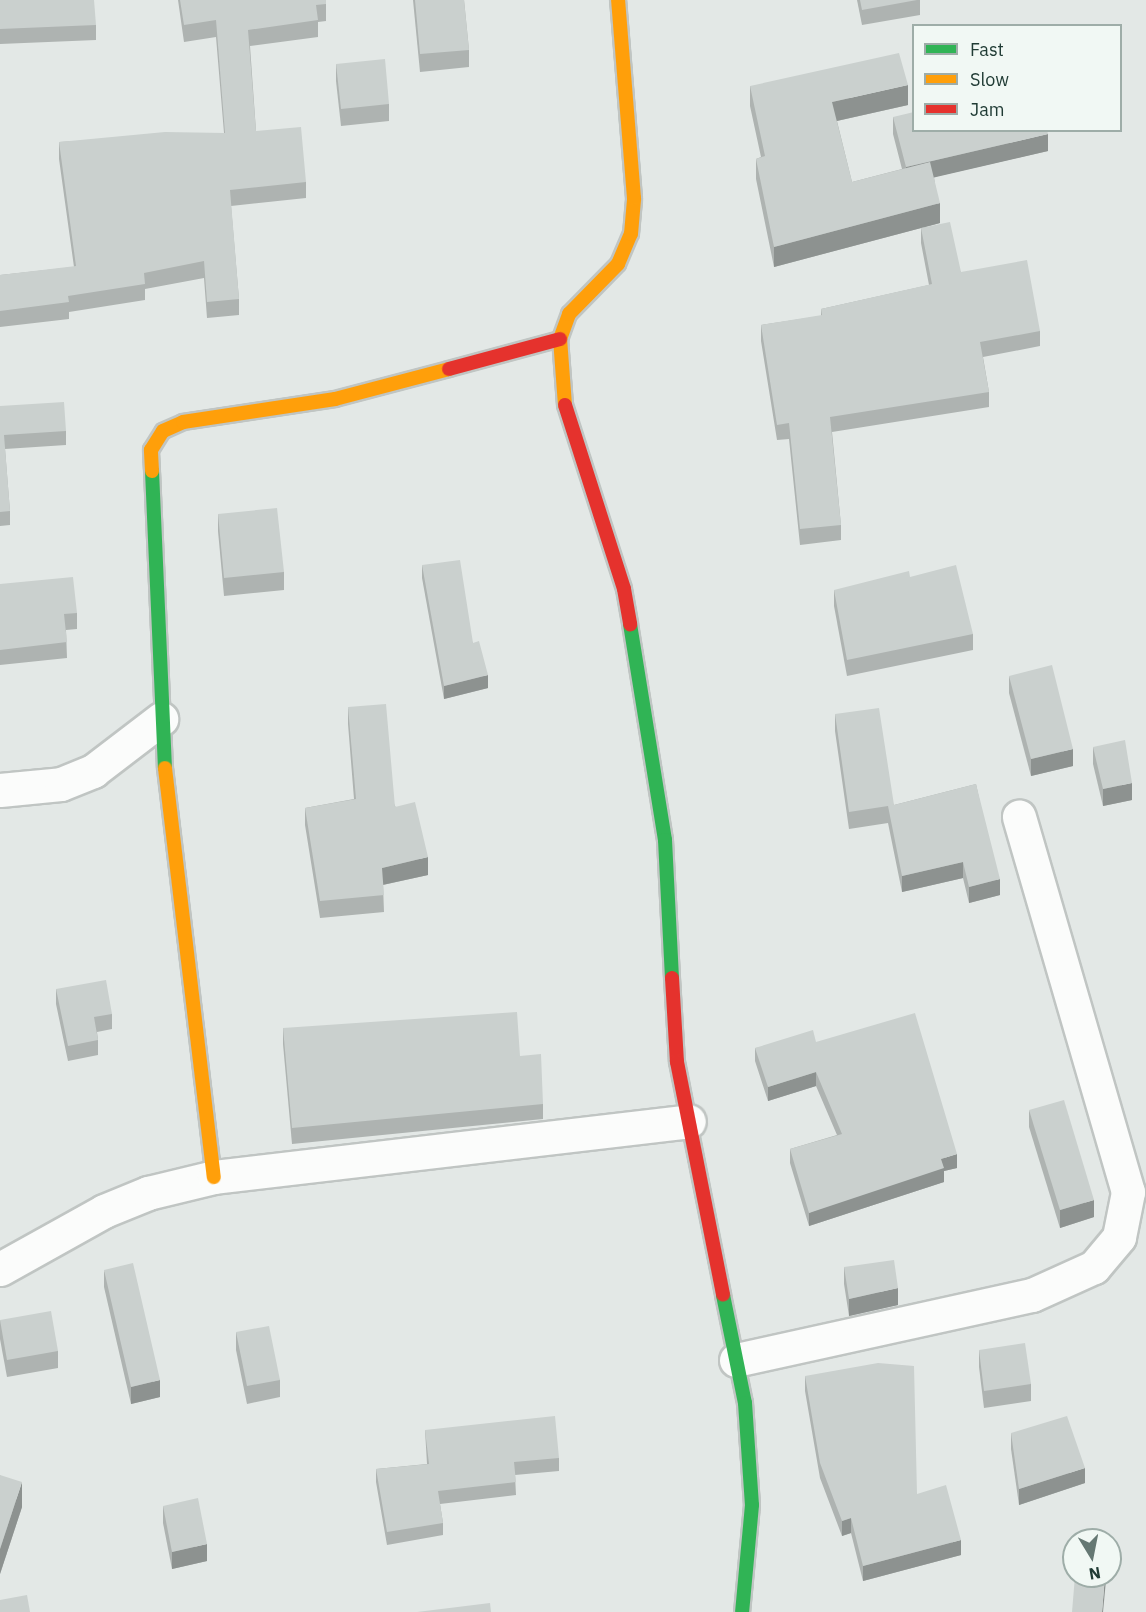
<!DOCTYPE html>
<style>
body{margin:0}
#map{position:relative;width:1146px;height:1612px;overflow:hidden;background:#e3e8e6;font-family:"IBM Plex Sans",sans-serif}
div>[style]{position:absolute}
.roads{filter:drop-shadow(2px 0 #c0c5c3) drop-shadow(-2px 0 #c0c5c3) drop-shadow(0 2px #c0c5c3) drop-shadow(0 -2px #c0c5c3)}
.street>*{height:33px;margin:-16.5px;padding:0 16.5px;transform-origin:16.5px;border-radius:16.5px;background:#fbfcfb}
.fast>*{height:14px;margin:-7px;padding:0 7px;transform-origin:7px;border-radius:7px;background:#30b455}
.slow>*{height:14px;margin:-7px;padding:0 7px;transform-origin:7px;border-radius:7px;background:#ff9f0a}
.jam>*{height:14px;margin:-7px;padding:0 7px;transform-origin:7px;border-radius:7px;background:#e5322d}
.wall>*{inset:0;background:#aeb3b1}
.shaded-wall>*{inset:0;background:#8d9290}
.building>*{inset:0;background:#cad0ce}
span{translate:-50% -50%;white-space:nowrap;text-align:center;line-height:1.15;-webkit-text-stroke:4.5px #f1f8f4;paint-order:stroke}
.legend{position:absolute;left:912px;top:24px;width:210px;height:108px;box-sizing:border-box;background:#f1f8f4;border:2px solid #9eada8;margin:0;padding:8px 10px;list-style:none;font-size:18px;color:#213c35}
.legend li{display:flex;align-items:center;gap:12px;height:30px}
.legend b{width:30px;border:2px solid #9eada8}
.north{position:absolute;left:1062px;top:1528px;width:60px;height:60px;box-sizing:border-box;background:#f1f8f4;border:2px solid #9eada8;border-radius:50%;rotate:170deg;font-size:16px;font-weight:700;line-height:24px;text-align:center;color:#213c35}
.north::after{content:'';display:block;margin:auto;width:21px;height:27px;background:#657873;clip-path:polygon(50% 0,100% 100%,50% 72%,0 100%)}
</style>
<div id="map">
<div class="roads">
<div class="street">
<i style="left:0;top:790px;width:61px;rotate:-5.6deg"></i>
<i style="left:61px;top:784px;width:35px;rotate:-22deg"></i>
<i style="left:93px;top:771px;width:86px;rotate:-37.4deg"></i>
<i style="left:0;top:1269px;width:119px;rotate:-29.1deg"></i>
<i style="left:104px;top:1211px;width:48px;rotate:-22.2deg"></i>
<i style="left:148px;top:1193px;width:68px;rotate:-13.6deg"></i>
<i style="left:214px;top:1177px;width:478px;rotate:-6.7deg"></i>
<i style="left:736px;top:1360px;width:303px;rotate:-12.4deg"></i>
<i style="left:1032px;top:1295px;width:68px;rotate:-24.3deg"></i>
<i style="left:1094px;top:1267px;width:39px;rotate:-50deg"></i>
<i style="left:1119px;top:1237px;width:46px;rotate:-78.7deg"></i>
<i style="left:1128px;top:1192px;width:391px;rotate:-106.2deg"></i>
</div>
<div class="fast">
<i style="left:152px;top:471px;width:297px;rotate:87.5deg"></i>
<i style="left:630px;top:624px;width:219px;rotate:80.8deg"></i>
<i style="left:665px;top:840px;width:138px;rotate:87.1deg"></i>
<i style="left:723px;top:1295px;width:110px;rotate:78.5deg"></i>
<i style="left:745px;top:1403px;width:102px;rotate:86.1deg"></i>
<i style="left:752px;top:1505px;width:107px;rotate:95.3deg"></i>
</div>
<div class="slow">
<i style="left:565px;top:405px;width:66px;rotate:-94.3deg"></i>
<i style="left:560px;top:339px;width:27px;rotate:-70deg"></i>
<i style="left:569px;top:314px;width:70px;rotate:-45.6deg"></i>
<i style="left:618px;top:264px;width:33px;rotate:-67deg"></i>
<i style="left:631px;top:234px;width:36px;rotate:-85deg"></i>
<i style="left:634px;top:198px;width:199px;rotate:-94.6deg"></i>
<i style="left:152px;top:471px;width:21px;rotate:-93deg"></i>
<i style="left:151px;top:450px;width:22px;rotate:-58deg"></i>
<i style="left:163px;top:431px;width:22px;rotate:-24deg"></i>
<i style="left:183px;top:422px;width:154px;rotate:-8.6deg"></i>
<i style="left:335px;top:399px;width:118px;rotate:-14.7deg"></i>
<i style="left:165px;top:768px;width:412px;rotate:83.2deg"></i>
</div>
<div class="jam">
<i style="left:449px;top:369px;width:115px;rotate:-15.1deg"></i>
<i style="left:565px;top:405px;width:193px;rotate:72.2deg"></i>
<i style="left:624px;top:589px;width:36px;rotate:80deg"></i>
<i style="left:672px;top:978px;width:84px;rotate:86.6deg"></i>
<i style="left:677px;top:1062px;width:237px;rotate:78.8deg"></i>
</div>
</div>
<div class="wall">
<i style="clip-path:polygon(0 0,96px 25px,96px 40px,0 44px)"></i>
<i style="clip-path:polygon(178px 0,326px 0,326px 21px,318px 22px,318px 37px,250px 46px,256px 131px,306px 182px,306px 198px,231px 206px,239px 299px,239px 315px,207px 318px,204px 278px,145px 289px,145px 300px,69px 312px,69px 319px,0 327px,0 275px,74px 267px,59px 159px,59px 142px,224px 133px,216px 37px,184px 42px)"></i>
<i style="clip-path:polygon(413px 0,464px 0,469px 50px,469px 67px,420px 72px)"></i>
<i style="clip-path:polygon(857px 0,920px 0,920px 15px,862px 25px)"></i>
<i style="clip-path:polygon(336px 64px,389px 104px,389px 121px,341px 126px,336px 81px)"></i>
<i style="clip-path:polygon(750px 86px,908px 105px,837px 121px,852px 182px,902px 169px,893px 134px,893px 117px,1048px 151px,934px 177px,940px 223px,926px 227px,961px 272px,1040px 331px,1040px 346px,983px 357px,989px 392px,989px 407px,832px 432px,841px 525px,841px 540px,800px 545px,789px 439px,777px 440px,761px 341px,761px 325px,821px 316px,821px 309px,929px 285px,921px 243px,921px 228px,774px 267px,756px 179px,756px 159px,761px 157px,750px 106px)"></i>
<i style="clip-path:polygon(0 406px,66px 431px,66px 445px,5px 449px,10px 511px,10px 525px,0 526px)"></i>
<i style="clip-path:polygon(218px 514px,284px 572px,284px 590px,224px 596px,218px 531px)"></i>
<i style="clip-path:polygon(422px 565px,473px 643px,488px 688px,444px 699px,422px 578px)"></i>
<i style="clip-path:polygon(0 584px,77px 613px,77px 629px,66px 630px,67px 658px,0 665px)"></i>
<i style="clip-path:polygon(834px 590px,973px 634px,973px 650px,847px 676px,834px 606px)"></i>
<i style="clip-path:polygon(1009px 676px,1073px 766px,1031px 776px,1009px 693px)"></i>
<i style="clip-path:polygon(348px 707px,428px 875px,383px 885px,384px 912px,320px 918px,305px 825px,305px 808px,354px 799px,348px 724px)"></i>
<i style="clip-path:polygon(835px 714px,894px 805px,976px 784px,1000px 895px,969px 903px,963px 878px,902px 892px,888px 823px,849px 829px,835px 731px)"></i>
<i style="clip-path:polygon(1093px 747px,1132px 800px,1103px 806px,1093px 764px)"></i>
<i style="clip-path:polygon(56px 989px,112px 1014px,112px 1029px,97px 1032px,98px 1040px,98px 1055px,68px 1061px,56px 1004px)"></i>
<i style="clip-path:polygon(283px 1028px,520px 1056px,543px 1104px,543px 1119px,292px 1144px,283px 1044px)"></i>
<i style="clip-path:polygon(816px 1042px,957px 1168px,944px 1171px,944px 1182px,809px 1226px,790px 1163px,790px 1149px,837px 1135px,816px 1086px,768px 1101px,755px 1061px,755px 1048px)"></i>
<i style="clip-path:polygon(1029px 1110px,1094px 1217px,1060px 1228px,1029px 1127px)"></i>
<i style="clip-path:polygon(844px 1267px,898px 1305px,849px 1316px,844px 1284px)"></i>
<i style="clip-path:polygon(104px 1270px,160px 1397px,131px 1404px,104px 1287px)"></i>
<i style="clip-path:polygon(0 1320px,58px 1351px,58px 1368px,7px 1377px,0 1339px)"></i>
<i style="clip-path:polygon(236px 1332px,280px 1380px,280px 1397px,247px 1404px,236px 1350px)"></i>
<i style="clip-path:polygon(979px 1350px,1031px 1384px,1031px 1401px,984px 1408px,979px 1367px)"></i>
<i style="clip-path:polygon(805px 1376px,917px 1494px,961px 1555px,863px 1581px,851px 1533px,842px 1536px,820px 1478px,805px 1391px)"></i>
<i style="clip-path:polygon(425px 1430px,559px 1458px,559px 1471px,515px 1475px,516px 1495px,440px 1504px,443px 1523px,443px 1535px,387px 1545px,376px 1482px,376px 1469px,427px 1464px)"></i>
<i style="clip-path:polygon(1011px 1433px,1085px 1483px,1019px 1505px,1011px 1449px)"></i>
<i style="clip-path:polygon(0 1475px,22px 1507px,0 1574px)"></i>
<i style="clip-path:polygon(163px 1506px,207px 1561px,172px 1569px,163px 1523px)"></i>
</div>
<div class="shaded-wall">
<i style="clip-path:polygon(908px 85px,908px 105px,832px 122px,832px 102px)"></i>
<i style="clip-path:polygon(1048px 134px,1048px 151px,906px 184px,906px 167px)"></i>
<i style="clip-path:polygon(940px 203px,940px 223px,774px 267px,774px 247px)"></i>
<i style="clip-path:polygon(488px 675px,488px 688px,444px 699px,444px 686px)"></i>
<i style="clip-path:polygon(1073px 749px,1073px 766px,1031px 776px,1031px 759px)"></i>
<i style="clip-path:polygon(1132px 783px,1132px 800px,1103px 806px,1103px 789px)"></i>
<i style="clip-path:polygon(428px 857px,428px 875px,382px 885px,382px 868px)"></i>
<i style="clip-path:polygon(963px 862px,963px 878px,902px 892px,902px 876px)"></i>
<i style="clip-path:polygon(1000px 879px,1000px 895px,969px 903px,969px 887px)"></i>
<i style="clip-path:polygon(816px 1072px,816px 1086px,768px 1101px,768px 1087px)"></i>
<i style="clip-path:polygon(957px 1154px,957px 1168px,944px 1171px,944px 1182px,809px 1226px,809px 1213px,941px 1159px)"></i>
<i style="clip-path:polygon(1094px 1200px,1094px 1217px,1060px 1228px,1060px 1210px)"></i>
<i style="clip-path:polygon(898px 1288px,898px 1305px,849px 1316px,849px 1299px)"></i>
<i style="clip-path:polygon(160px 1380px,160px 1397px,131px 1404px,131px 1387px)"></i>
<i style="clip-path:polygon(1085px 1468px,1085px 1483px,1019px 1505px,1019px 1489px)"></i>
<i style="clip-path:polygon(22px 1482px,22px 1507px,0 1574px,0 1549px)"></i>
<i style="clip-path:polygon(851px 1518px,851px 1533px,842px 1536px,842px 1521px)"></i>
<i style="clip-path:polygon(961px 1540px,961px 1555px,863px 1581px,863px 1566px)"></i>
<i style="clip-path:polygon(207px 1544px,207px 1561px,172px 1569px,172px 1552px)"></i>
<i style="clip-path:polygon(1105px 1576px,1106px 1576px,1106px 1580px,1103px 1612px,1102px 1612px)"></i>
</div>
<div class="building">
<i style="clip-path:polygon(0 0,94px 0,96px 25px,0 29px)"></i>
<i style="clip-path:polygon(180px 0,326px 0,326px 4px,316px 5px,318px 20px,248px 30px,256px 131px,301px 127px,306px 182px,230px 190px,239px 299px,207px 302px,204px 261px,144px 273px,145px 284px,68px 296px,69px 302px,0 311px,0 275px,76px 266px,59px 142px,165px 132px,225px 133px,216px 20px,184px 25px)"></i>
<i style="clip-path:polygon(415px 0,464px 0,469px 50px,420px 54px)"></i>
<i style="clip-path:polygon(860px 0,917px 0,862px 10px)"></i>
<i style="clip-path:polygon(899px 53px,908px 85px,832px 102px,852px 182px,930px 162px,940px 203px,774px 247px,756px 159px,765px 156px,750px 86px)"></i>
<i style="clip-path:polygon(385px 59px,389px 104px,341px 109px,336px 64px)"></i>
<i style="clip-path:polygon(914px 112px,914px 130px,1047px 130px,1048px 134px,906px 167px,893px 117px)"></i>
<i style="clip-path:polygon(950px 222px,961px 272px,1027px 260px,1040px 331px,980px 342px,989px 392px,830px 417px,841px 525px,800px 529px,789px 423px,777px 425px,761px 325px,822px 315px,821px 309px,932px 284px,921px 228px)"></i>
<i style="clip-path:polygon(64px 402px,66px 431px,4px 435px,10px 511px,0 512px,0 406px)"></i>
<i style="clip-path:polygon(277px 508px,284px 572px,224px 578px,218px 514px)"></i>
<i style="clip-path:polygon(460px 560px,473px 643px,479px 641px,488px 675px,444px 686px,422px 565px)"></i>
<i style="clip-path:polygon(956px 565px,973px 634px,847px 660px,834px 590px,909px 571px,910px 577px)"></i>
<i style="clip-path:polygon(73px 577px,77px 613px,64px 614px,67px 642px,0 650px,0 584px)"></i>
<i style="clip-path:polygon(1052px 665px,1073px 749px,1031px 759px,1009px 676px)"></i>
<i style="clip-path:polygon(386px 704px,395px 807px,415px 802px,428px 857px,382px 868px,384px 895px,320px 901px,305px 808px,356px 799px,348px 707px)"></i>
<i style="clip-path:polygon(879px 708px,894px 805px,976px 784px,1000px 879px,969px 887px,963px 862px,902px 876px,888px 806px,849px 812px,835px 714px)"></i>
<i style="clip-path:polygon(1125px 740px,1132px 783px,1103px 789px,1093px 747px)"></i>
<i style="clip-path:polygon(106px 980px,112px 1014px,94px 1017px,98px 1040px,68px 1046px,56px 989px)"></i>
<i style="clip-path:polygon(517px 1012px,520px 1056px,541px 1054px,543px 1104px,292px 1128px,283px 1028px)"></i>
<i style="clip-path:polygon(915px 1013px,957px 1154px,941px 1159px,944px 1168px,809px 1213px,790px 1149px,842px 1134px,816px 1072px,768px 1087px,755px 1048px,813px 1030px,816px 1042px)"></i>
<i style="clip-path:polygon(1064px 1100px,1094px 1200px,1060px 1210px,1029px 1110px)"></i>
<i style="clip-path:polygon(894px 1260px,898px 1288px,849px 1299px,844px 1267px)"></i>
<i style="clip-path:polygon(133px 1263px,160px 1380px,131px 1387px,104px 1270px)"></i>
<i style="clip-path:polygon(51px 1311px,58px 1351px,7px 1360px,0 1320px)"></i>
<i style="clip-path:polygon(269px 1326px,280px 1380px,247px 1386px,236px 1332px)"></i>
<i style="clip-path:polygon(1025px 1343px,1031px 1384px,984px 1391px,979px 1350px)"></i>
<i style="clip-path:polygon(878px 1363px,914px 1366px,917px 1494px,946px 1485px,961px 1540px,863px 1566px,851px 1518px,842px 1521px,820px 1463px,805px 1376px)"></i>
<i style="clip-path:polygon(555px 1416px,559px 1458px,514px 1462px,516px 1482px,438px 1491px,443px 1523px,387px 1532px,376px 1469px,429px 1464px,425px 1430px)"></i>
<i style="clip-path:polygon(1067px 1416px,1085px 1468px,1019px 1489px,1011px 1433px)"></i>
<i style="clip-path:polygon(0 1475px,22px 1482px,0 1549px)"></i>
<i style="clip-path:polygon(198px 1498px,207px 1544px,172px 1552px,163px 1506px)"></i>
<i style="clip-path:polygon(1075px 1576px,1105px 1576px,1102px 1612px,1072px 1612px)"></i>
<i style="clip-path:polygon(27px 1595px,30px 1612px,0 1612px,0 1600px)"></i>
<i style="clip-path:polygon(490px 1603px,491px 1612px,417px 1612px)"></i>
</div>
<ul class="legend">
<li><b style="height:8px;background:#30b455"></b>Fast</li>
<li><b style="height:8px;background:#ff9f0a"></b>Slow</li>
<li><b style="height:8px;background:#e5322d"></b>Jam</li>
</ul>
<div class="north">N</div>
</div>
